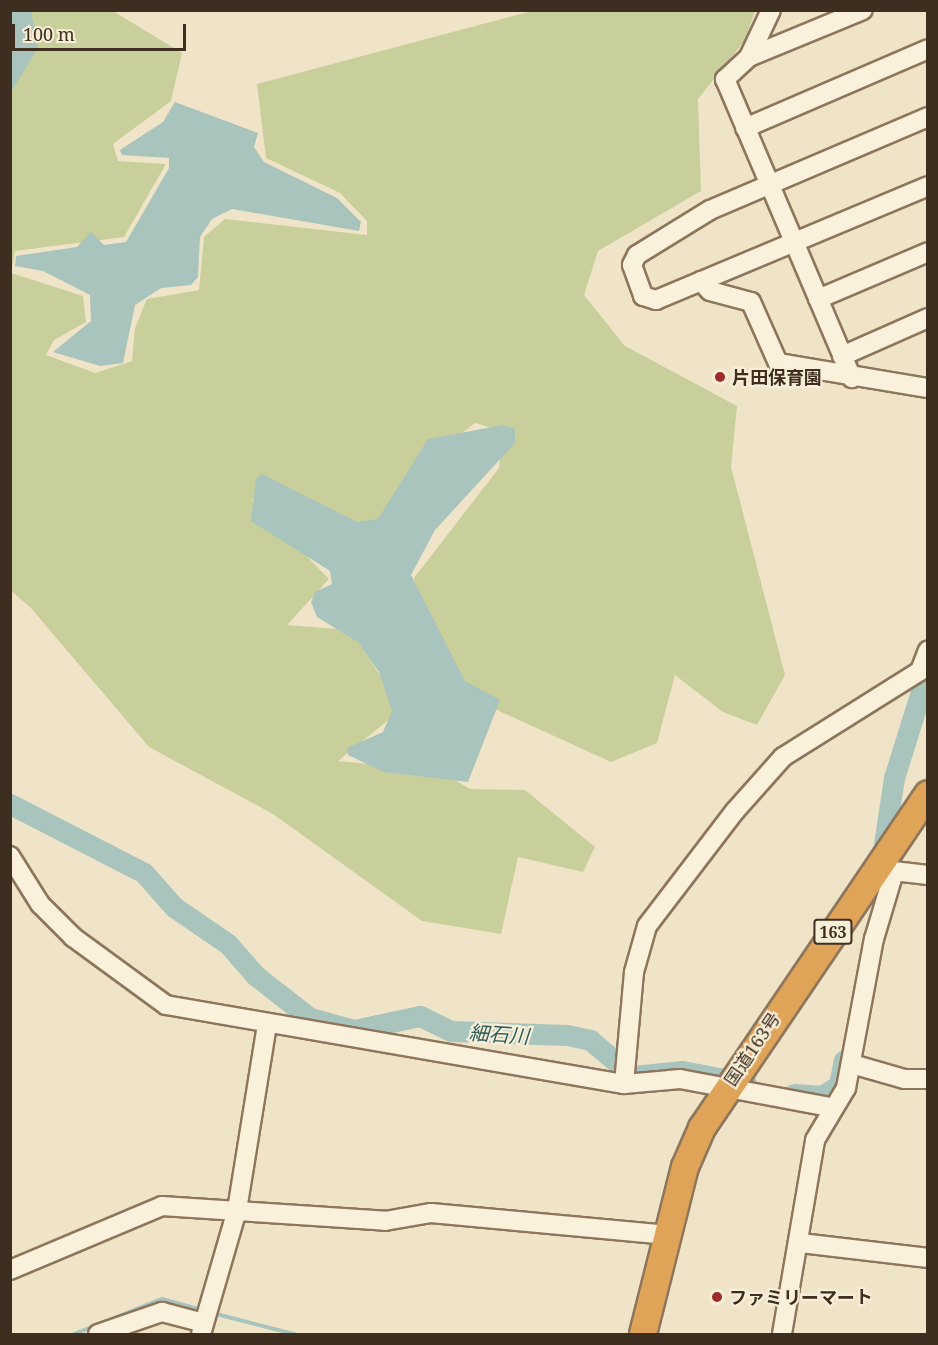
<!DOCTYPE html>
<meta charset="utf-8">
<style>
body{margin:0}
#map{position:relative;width:938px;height:1345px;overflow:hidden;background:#f0e4c8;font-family:"Noto Serif","Noto Sans JP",serif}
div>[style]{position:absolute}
.green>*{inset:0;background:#c9cf9b}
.water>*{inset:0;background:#a9c4bc}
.stream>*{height:4px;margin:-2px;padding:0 2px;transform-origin:2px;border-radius:2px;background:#a9c4bc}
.river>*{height:21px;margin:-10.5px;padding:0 10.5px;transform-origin:10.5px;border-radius:10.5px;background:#a9c4bc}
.roads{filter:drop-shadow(2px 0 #8d765c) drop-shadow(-2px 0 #8d765c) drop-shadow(0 2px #8d765c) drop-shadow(0 -2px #8d765c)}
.minor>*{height:18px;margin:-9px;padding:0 9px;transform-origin:9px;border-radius:9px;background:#faf1dc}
.highway>*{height:26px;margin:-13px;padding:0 13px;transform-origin:13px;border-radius:13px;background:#e0a458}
.dots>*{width:16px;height:16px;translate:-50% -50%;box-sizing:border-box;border:3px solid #f7eed8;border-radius:50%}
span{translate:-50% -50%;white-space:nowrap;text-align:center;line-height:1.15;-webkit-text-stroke:4.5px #f7eed8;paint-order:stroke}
.shield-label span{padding:2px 4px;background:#f7eed8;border:2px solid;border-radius:4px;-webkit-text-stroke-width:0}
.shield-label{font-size:16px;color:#3d2e20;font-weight:700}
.poi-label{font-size:18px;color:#3d2e20;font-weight:700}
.left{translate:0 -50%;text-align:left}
.street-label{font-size:18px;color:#3d2e20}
.water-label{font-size:20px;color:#2f5d5a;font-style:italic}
.frame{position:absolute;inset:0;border:12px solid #3d2e20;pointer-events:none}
.scale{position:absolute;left:12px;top:24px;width:174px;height:27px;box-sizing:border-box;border:3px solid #3d2e20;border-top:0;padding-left:8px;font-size:18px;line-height:21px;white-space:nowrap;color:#3d2e20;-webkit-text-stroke:4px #f7eed8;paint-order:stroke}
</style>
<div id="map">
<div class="green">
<i style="clip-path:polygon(10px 11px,113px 11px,182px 53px,171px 101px,113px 144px,118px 161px,166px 164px,124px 237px,15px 251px,11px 273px,83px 296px,86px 322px,54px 340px,46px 355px,95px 373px,132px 361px,135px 328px,147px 299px,199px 290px,204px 237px,225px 219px,367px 235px,367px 221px,340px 193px,266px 158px,257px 84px,532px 11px,755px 11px,745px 40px,698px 99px,701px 191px,598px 251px,584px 295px,625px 346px,737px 406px,731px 467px,785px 675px,757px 725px,723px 712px,675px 675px,657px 743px,611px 762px,464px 695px,425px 632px,414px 578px,499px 468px,501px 449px,495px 429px,475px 423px,428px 460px,377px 536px,251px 499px,329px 579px,287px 625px,351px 630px,383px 680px,396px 714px,338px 761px,440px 771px,470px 789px,525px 790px,595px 847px,583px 872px,518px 857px,501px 934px,422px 921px,273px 814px,149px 747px,30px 607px,11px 591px)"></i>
</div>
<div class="water">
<i style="clip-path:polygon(11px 10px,31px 11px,38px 48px,11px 92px)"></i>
<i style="clip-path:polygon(175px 102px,258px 133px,254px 147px,264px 162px,337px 198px,361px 222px,359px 231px,232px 209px,212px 219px,200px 237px,198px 277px,191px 285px,161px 288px,135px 305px,123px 363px,100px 366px,53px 352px,91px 321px,90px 295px,43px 271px,15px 266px,16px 256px,77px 247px,91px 232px,104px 245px,126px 242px,169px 168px,169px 158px,122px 155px,120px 150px,163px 122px)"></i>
<i style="clip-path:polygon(503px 425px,515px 429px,515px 443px,435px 530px,411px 575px,465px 681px,500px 700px,468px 782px,384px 772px,348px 755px,347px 748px,383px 732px,392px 711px,379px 672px,358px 642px,317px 617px,311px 602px,315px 592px,332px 584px,330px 571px,251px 521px,256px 479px,262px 474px,357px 522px,378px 519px,428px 439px)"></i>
</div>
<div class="stream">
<i style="left:212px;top:1313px;width:85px;rotate:14.4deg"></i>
<i style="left:74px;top:1334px;width:95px;rotate:-21.7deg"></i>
<i style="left:162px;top:1299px;width:41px;rotate:15.4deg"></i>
</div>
<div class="river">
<i style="left:10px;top:804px;width:151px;rotate:27.2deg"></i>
<i style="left:144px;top:873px;width:45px;rotate:48.6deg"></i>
<i style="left:174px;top:907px;width:65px;rotate:34.4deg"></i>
<i style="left:228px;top:944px;width:43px;rotate:48.8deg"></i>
<i style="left:256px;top:976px;width:68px;rotate:37.9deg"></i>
<i style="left:310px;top:1018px;width:46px;rotate:15.3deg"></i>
<i style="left:354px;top:1030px;width:67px;rotate:-12deg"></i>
<i style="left:420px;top:1016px;width:34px;rotate:26deg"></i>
<i style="left:451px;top:1031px;width:116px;rotate:2deg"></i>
<i style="left:567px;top:1035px;width:24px;rotate:12deg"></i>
<i style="left:590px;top:1040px;width:56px;rotate:39.9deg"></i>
<i style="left:633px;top:1076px;width:49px;rotate:-5.8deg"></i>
<i style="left:682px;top:1071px;width:65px;rotate:10.6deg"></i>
<i style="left:884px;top:844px;width:67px;rotate:-81.4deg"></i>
<i style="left:894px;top:778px;width:114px;rotate:-72.7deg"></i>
<i style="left:794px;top:1094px;width:28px;rotate:4deg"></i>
<i style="left:822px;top:1096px;width:20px;rotate:-33deg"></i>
<i style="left:839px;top:1085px;width:25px;rotate:-79deg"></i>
</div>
<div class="roads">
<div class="minor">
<i style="left:771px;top:10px;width:52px;rotate:115.1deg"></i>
<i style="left:749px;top:57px;width:33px;rotate:137deg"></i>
<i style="left:725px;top:79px;width:325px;rotate:67deg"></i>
<i style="left:749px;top:57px;width:123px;rotate:-22.4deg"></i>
<i style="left:928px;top:117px;width:237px;rotate:156.9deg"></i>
<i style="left:710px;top:210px;width:86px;rotate:148.3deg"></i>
<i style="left:637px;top:255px;width:11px;rotate:117deg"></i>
<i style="left:632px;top:265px;width:33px;rotate:70deg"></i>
<i style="left:643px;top:296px;width:14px;rotate:17deg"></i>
<i style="left:656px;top:300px;width:295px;rotate:-22.7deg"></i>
<i style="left:745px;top:128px;width:199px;rotate:-23.3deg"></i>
<i style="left:701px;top:281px;width:13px;rotate:48deg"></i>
<i style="left:710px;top:291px;width:42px;rotate:15deg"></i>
<i style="left:751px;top:302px;width:67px;rotate:66.1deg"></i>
<i style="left:778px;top:363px;width:152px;rotate:9.5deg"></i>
<i style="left:818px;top:299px;width:120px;rotate:-23.1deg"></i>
<i style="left:842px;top:356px;width:94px;rotate:-23.8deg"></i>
<i style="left:10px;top:856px;width:57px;rotate:58deg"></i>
<i style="left:40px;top:904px;width:47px;rotate:45deg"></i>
<i style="left:73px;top:937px;width:115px;rotate:36.2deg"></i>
<i style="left:166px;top:1005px;width:465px;rotate:9.8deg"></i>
<i style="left:624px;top:1084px;width:56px;rotate:-5.1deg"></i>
<i style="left:680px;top:1079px;width:153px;rotate:10.6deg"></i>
<i style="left:885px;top:870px;width:43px;rotate:6.6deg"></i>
<i style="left:852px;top:1064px;width:54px;rotate:16.1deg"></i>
<i style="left:904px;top:1079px;width:24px"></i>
<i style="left:624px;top:1084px;width:112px;rotate:-84.9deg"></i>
<i style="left:634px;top:972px;width:48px;rotate:-74.2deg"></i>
<i style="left:647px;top:926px;width:145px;rotate:-52.6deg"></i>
<i style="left:735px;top:811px;width:72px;rotate:-48.4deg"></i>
<i style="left:783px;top:757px;width:162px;rotate:-32.1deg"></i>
<i style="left:920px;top:671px;width:22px;rotate:-69deg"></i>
<i style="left:801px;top:1243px;width:128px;rotate:6.7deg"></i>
<i style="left:10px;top:1270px;width:165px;rotate:-22.8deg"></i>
<i style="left:162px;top:1206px;width:224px;rotate:3.8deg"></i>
<i style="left:385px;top:1221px;width:47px;rotate:-9.9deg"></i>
<i style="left:431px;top:1213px;width:237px;rotate:5.3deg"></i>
<i style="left:98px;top:1334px;width:68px;rotate:-19deg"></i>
<i style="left:162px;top:1312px;width:43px;rotate:14.7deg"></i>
<i style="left:201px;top:1334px;width:129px;rotate:-73.8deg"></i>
<i style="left:237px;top:1210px;width:188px;rotate:-80.8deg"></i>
<i style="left:782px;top:1334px;width:197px;rotate:-80.3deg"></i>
<i style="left:815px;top:1140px;width:61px;rotate:-59.2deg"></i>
<i style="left:846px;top:1088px;width:152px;rotate:-79.4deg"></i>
<i style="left:874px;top:939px;width:70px;rotate:-73.4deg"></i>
</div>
<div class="highway">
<i style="left:643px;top:1334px;width:172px;rotate:-75.9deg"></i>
<i style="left:685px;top:1167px;width:43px;rotate:-66.4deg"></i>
<i style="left:702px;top:1128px;width:403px;rotate:-55.9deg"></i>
</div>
</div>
<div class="dots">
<i style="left:720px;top:377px;background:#9e2a2b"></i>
<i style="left:717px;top:1297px;background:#9e2a2b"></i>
</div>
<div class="shield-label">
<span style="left:833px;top:932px">163</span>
</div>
<div class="poi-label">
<span class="left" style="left:732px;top:377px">片田保育園</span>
<span class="left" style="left:729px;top:1297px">ファミリーマート</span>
</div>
<div class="street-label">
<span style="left:752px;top:1049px;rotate:-56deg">国道163号</span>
</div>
<div class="water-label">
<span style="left:499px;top:1034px;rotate:4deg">細石川</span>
</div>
<div class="frame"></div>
<div class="scale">100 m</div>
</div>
